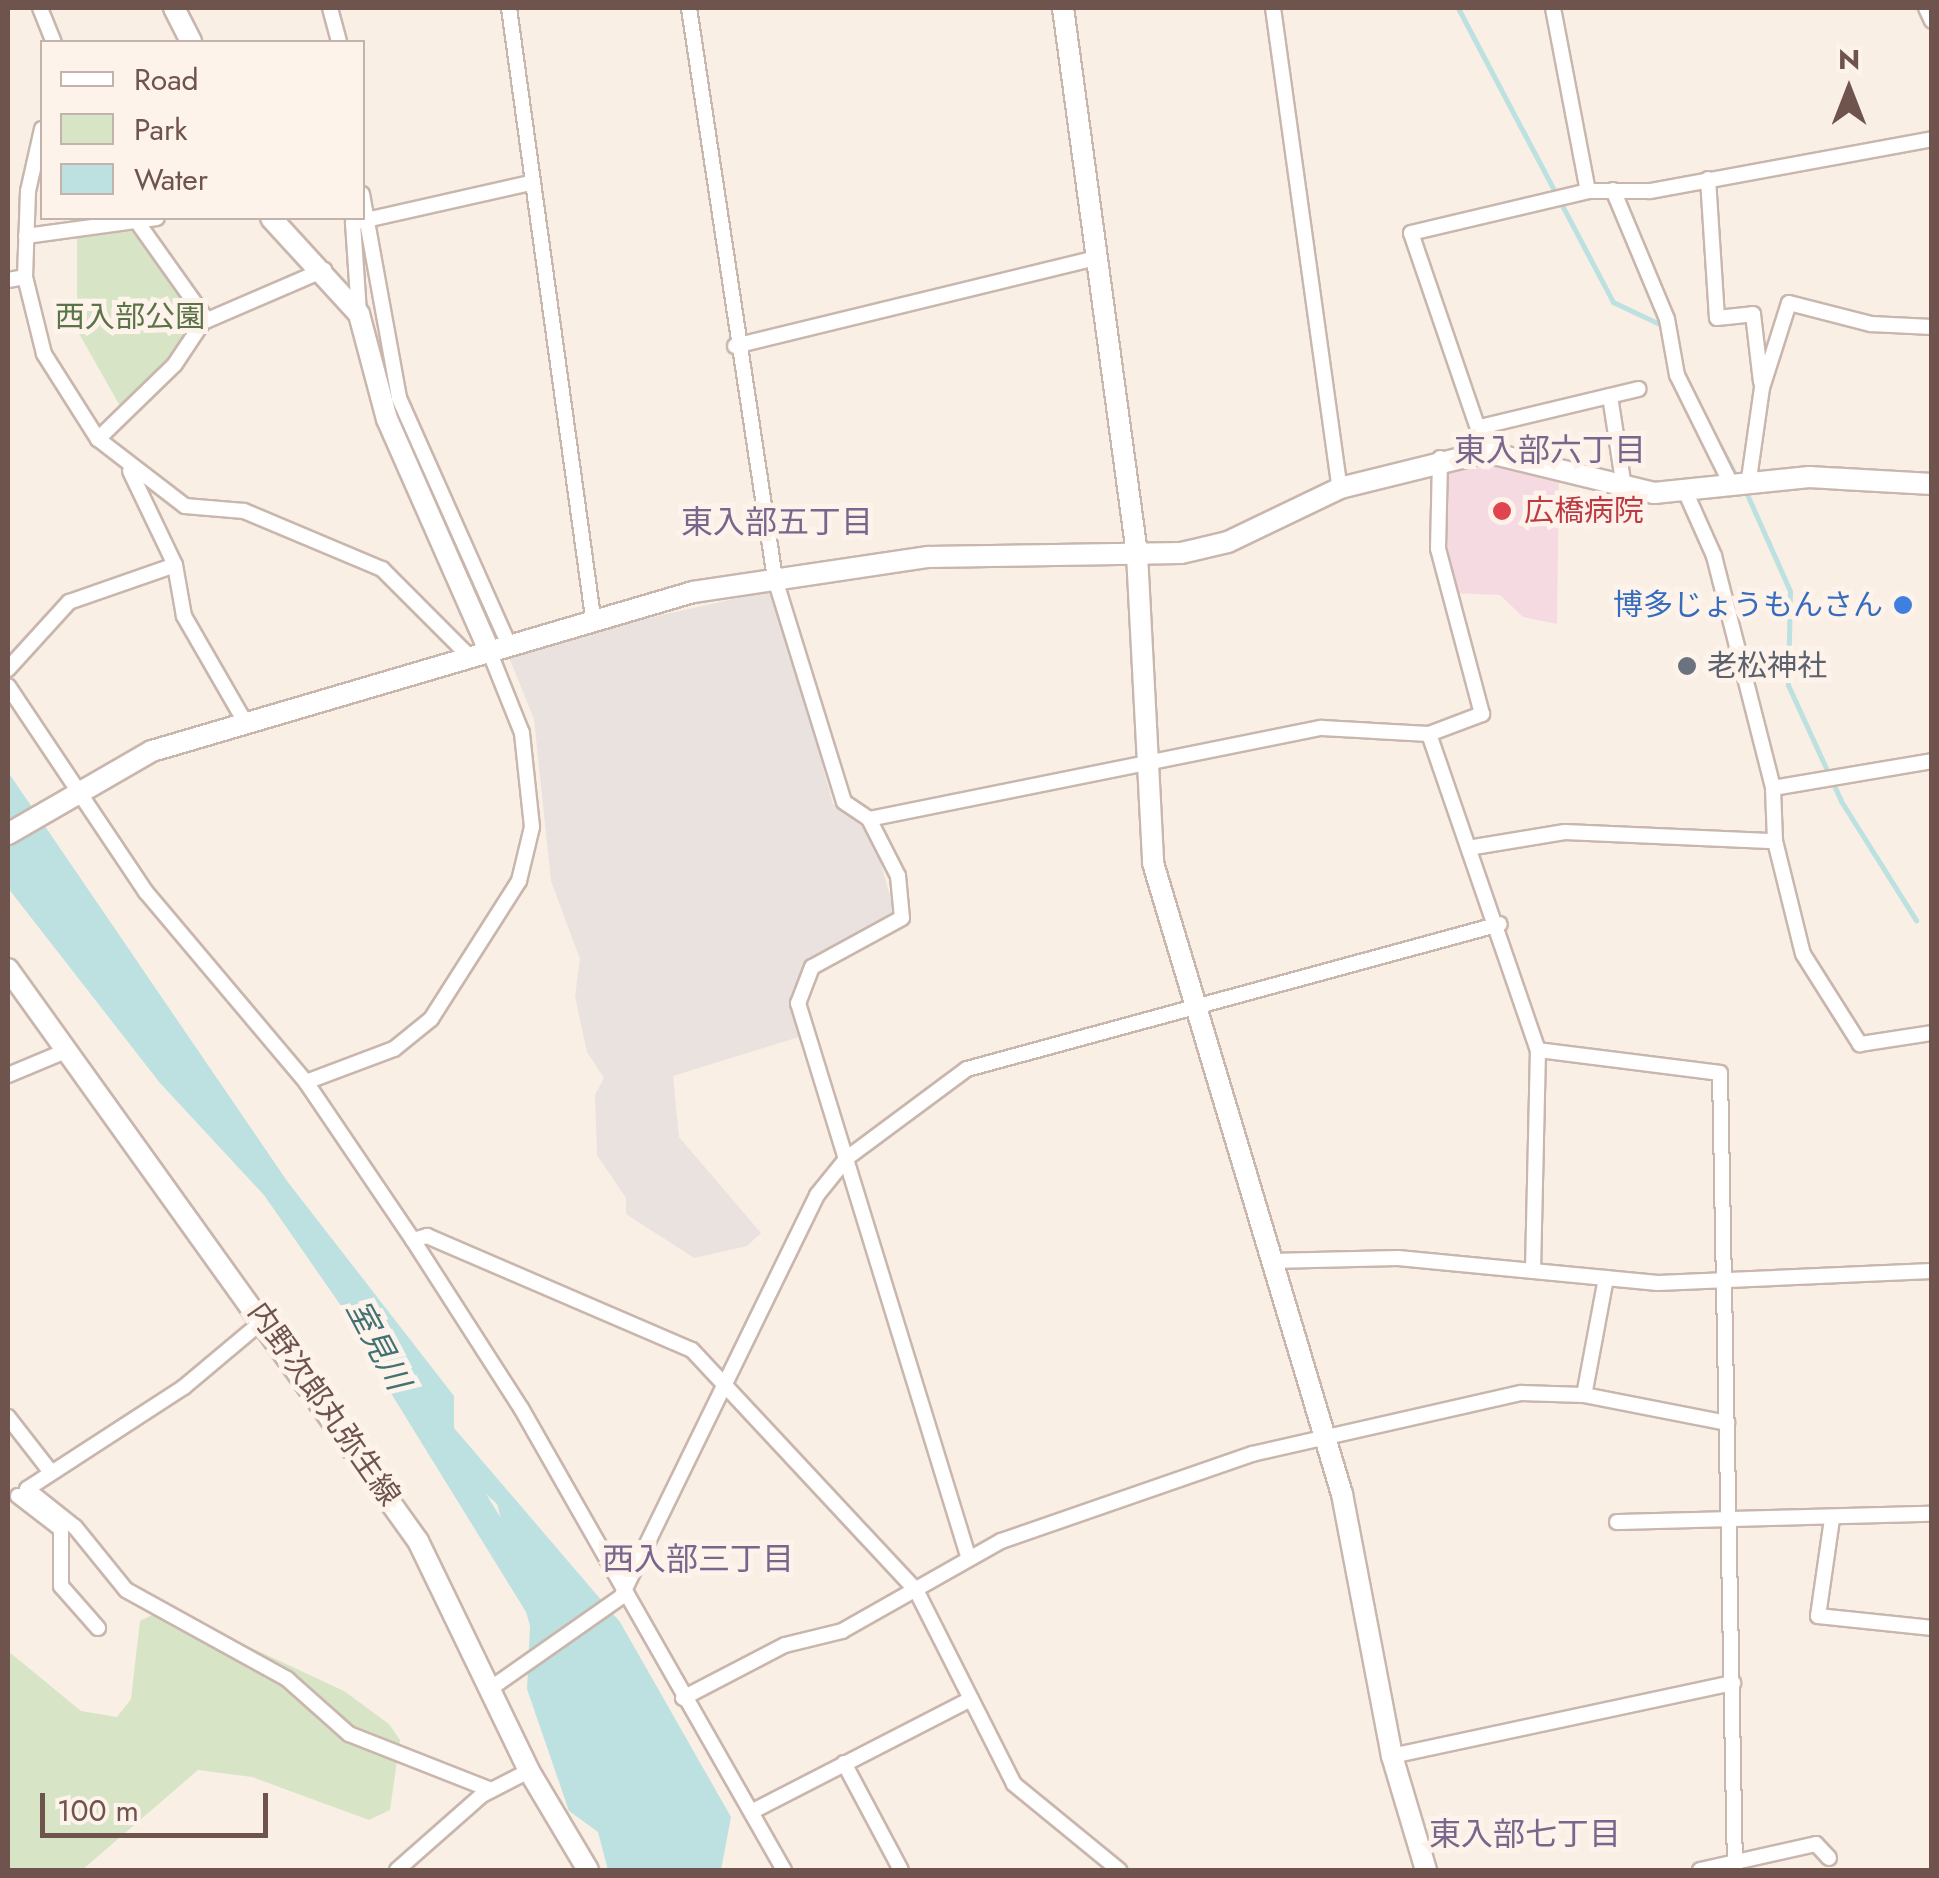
<!DOCTYPE html>
<meta charset="utf-8">
<style>
body{margin:0}
#map{position:relative;width:1939px;height:1878px;overflow:hidden;background:#f9efe5;font-family:Jost,"Noto Sans JP",sans-serif}
div>[style]{position:absolute}
.industrial>*{inset:0;background:#eae2df}
.medical>*{inset:0;background:#f6dae1}
.green>*{inset:0;background:#d7e5c6}
.water>*{inset:0;background:#bce1e0}
.stream>*{height:5px;margin:-2.5px;padding:0 2.5px;transform-origin:2.5px;border-radius:2.5px;background:#bce1e0}
.river>*{height:28px;margin:-14px;padding:0 14px;transform-origin:14px;border-radius:14px;background:#bce1e0}
.roads{filter:drop-shadow(2px 0 #c9b6ad) drop-shadow(-2px 0 #c9b6ad) drop-shadow(0 2px #c9b6ad) drop-shadow(0 -2px #c9b6ad)}
.street>*{height:14px;margin:-7px;padding:0 7px;transform-origin:7px;border-radius:7px;background:#fff}
.secondary>*{height:20px;margin:-10px;padding:0 10px;transform-origin:10px;border-radius:10px;background:#fff}
.dots>*{width:28px;height:28px;translate:-50% -50%;box-sizing:border-box;border:5px solid #fdf3eb;border-radius:50%}
span{translate:-50% -50%;white-space:nowrap;text-align:center;line-height:1.15;-webkit-text-stroke:10px #fdf3eb;paint-order:stroke}
.park-label{font-size:30px;color:#5b7447}
.health-label{font-size:30px;color:#be3a42}
.left{translate:0 -50%;text-align:left}
.shop-label{font-size:30px;color:#366cbe}
.right{translate:-100% -50%;text-align:right}
.worship-label{font-size:30px;color:#5b616d}
.street-label{font-size:30px;color:#6f544d}
.neighbourhood-label{font-size:32px;color:#79668c}
.water-label{font-size:32px;color:#437273;font-style:italic}
.frame{position:absolute;inset:0;border:10px solid #6f544d;pointer-events:none}
.legend{position:absolute;left:40px;top:40px;width:325px;height:180px;box-sizing:border-box;background:#fdf3eb;border:2px solid #c4b3ac;margin:0;padding:12px 18px;list-style:none;font-size:30px;color:#6f544d}
.legend li{display:flex;align-items:center;gap:20px;height:50px}
.legend b{width:50px;border:2px solid #c4b3ac}
.north{position:absolute;left:1799px;top:40px;width:100px;height:100px;-webkit-text-stroke:8px #fdf3eb;paint-order:stroke;rotate:0deg;font-size:28px;font-weight:700;line-height:40px;text-align:center;color:#6f544d}
.north::after{content:'';display:block;margin:auto;width:35px;height:45px;background:#6f544d;clip-path:polygon(50% 0,100% 100%,50% 72%,0 100%)}
.scale{position:absolute;left:40px;top:1793px;width:228px;height:45px;box-sizing:border-box;border:5px solid #6f544d;border-top:0;padding-left:12px;font-size:30px;line-height:35px;white-space:nowrap;color:#6f544d;-webkit-text-stroke:8px #fdf3eb;paint-order:stroke}
</style>
<div id="map">
<div class="industrial">
<i style="clip-path:polygon(774px 590px,833px 804px,873px 835px,895px 914px,802px 969px,791px 1005px,802px 1036px,673px 1076px,679px 1137px,761px 1233px,747px 1246px,694px 1258px,626px 1214px,626px 1198px,597px 1155px,595px 1095px,604px 1078px,587px 1052px,575px 996px,580px 959px,551px 881px,534px 719px,506px 650px)"></i>
</div>
<div class="medical">
<i style="clip-path:polygon(1474px 460px,1559px 474px,1557px 624px,1523px 617px,1500px 595px,1452px 593px,1440px 548px,1448px 465px)"></i>
</div>
<div class="green">
<i style="clip-path:polygon(135px 230px,197px 312px,170px 359px,120px 406px,77px 330px,77px 238px)"></i>
<i style="clip-path:polygon(166px 1608px,344px 1691px,389px 1724px,400px 1740px,390px 1810px,369px 1820px,252px 1777px,198px 1770px,82px 1870px,8px 1870px,8px 1651px,81px 1711px,117px 1717px,131px 1699px,140px 1621px)"></i>
</div>
<div class="water">
<i style="clip-path:polygon(8px 772px,287px 1181px,454px 1396px,454px 1428px,620px 1622px,731px 1817px,721px 1870px,608px 1870px,598px 1832px,569px 1811px,527px 1689px,530px 1626px,497px 1504px,443px 1454px,402px 1376px,385px 1369px,264px 1195px,160px 1083px,8px 888px)"></i>
</div>
<div class="stream">
<i style="left:1458px;top:8px;width:332px;rotate:62.2deg"></i>
<i style="left:1613px;top:302px;width:59px;rotate:25.3deg"></i>
<i style="left:1719px;top:444px;width:38px;rotate:62deg"></i>
<i style="left:1746px;top:492px;width:108px;rotate:66deg"></i>
<i style="left:1790px;top:591px;width:94px;rotate:91.2deg"></i>
<i style="left:1788px;top:685px;width:128px;rotate:65.4deg"></i>
<i style="left:1841px;top:801px;width:141px;rotate:57.8deg"></i>
</div>
<div class="river">
<i style="left:377px;top:1344px;width:307px;rotate:58.3deg"></i>
</div>
<div class="roads">
<div class="street">
<i style="left:40px;top:8px;width:37px;rotate:68deg"></i>
<i style="left:330px;top:8px;width:35px;rotate:75deg"></i>
<i style="left:509px;top:8px;width:615px;rotate:82.15deg"></i>
<i style="left:689px;top:8px;width:577px;rotate:81.43deg"></i>
<i style="left:775px;top:579px;width:233px;rotate:72.8deg"></i>
<i style="left:844px;top:802px;width:30px;rotate:34deg"></i>
<i style="left:869px;top:819px;width:462px;rotate:-11.4deg"></i>
<i style="left:1322px;top:728px;width:107px;rotate:3.2deg"></i>
<i style="left:1429px;top:734px;width:334px;rotate:71deg"></i>
<i style="left:1538px;top:1050px;width:221px;rotate:91.3deg"></i>
<i style="left:1273px;top:8px;width:485px;rotate:82.1deg"></i>
<i style="left:1553px;top:8px;width:186px;rotate:79.2deg"></i>
<i style="left:1926px;top:8px;width:14px;rotate:65deg"></i>
<i style="left:42px;top:129px;width:64px;rotate:102.7deg"></i>
<i style="left:28px;top:191px;width:86px;rotate:92deg"></i>
<i style="left:25px;top:277px;width:79px;rotate:76.1deg"></i>
<i style="left:44px;top:354px;width:101px;rotate:57.6deg"></i>
<i style="left:98px;top:439px;width:110px;rotate:37.6deg"></i>
<i style="left:185px;top:506px;width:59px;rotate:4.8deg"></i>
<i style="left:244px;top:511px;width:150px;rotate:22.8deg"></i>
<i style="left:382px;top:569px;width:119px;rotate:45deg"></i>
<i style="left:1708px;top:179px;width:139px;rotate:86.3deg"></i>
<i style="left:1717px;top:318px;width:36px;rotate:-6deg"></i>
<i style="left:1753px;top:314px;width:68px;rotate:83.3deg"></i>
<i style="left:1613px;top:190px;width:140px;rotate:67.3deg"></i>
<i style="left:1667px;top:319px;width:57px;rotate:79.9deg"></i>
<i style="left:1677px;top:375px;width:122px;rotate:63.6deg"></i>
<i style="left:362px;top:194px;width:207px;rotate:79.7deg"></i>
<i style="left:399px;top:398px;width:266px;rotate:66deg"></i>
<i style="left:138px;top:223px;width:119px;rotate:54.6deg"></i>
<i style="left:26px;top:236px;width:132px;rotate:-7.8deg"></i>
<i style="left:8px;top:280px;width:17px;rotate:-10deg"></i>
<i style="left:359px;top:313px;width:90px;rotate:-93.8deg"></i>
<i style="left:353px;top:223px;width:182px;rotate:-12.7deg"></i>
<i style="left:735px;top:346px;width:371px;rotate:-13.7deg"></i>
<i style="left:1610px;top:396px;width:93px;rotate:81.3deg"></i>
<i style="left:1480px;top:427px;width:163px;rotate:-13.5deg"></i>
<i style="left:98px;top:439px;width:107px;rotate:-44.2deg"></i>
<i style="left:175px;top:364px;width:50px;rotate:-56.3deg"></i>
<i style="left:203px;top:322px;width:132px;rotate:-23.3deg"></i>
<i style="left:1486px;top:452px;width:231px;rotate:-108.9deg"></i>
<i style="left:1411px;top:233px;width:182px;rotate:-13.3deg"></i>
<i style="left:1588px;top:191px;width:62px"></i>
<i style="left:1650px;top:191px;width:287px;rotate:-10.4deg"></i>
<i style="left:130px;top:471px;width:104px;rotate:64.4deg"></i>
<i style="left:1749px;top:479px;width:92px;rotate:-81.9deg"></i>
<i style="left:1762px;top:388px;width:89px;rotate:-72.4deg"></i>
<i style="left:1789px;top:303px;width:85px;rotate:14.4deg"></i>
<i style="left:1871px;top:324px;width:61px;rotate:2.8deg"></i>
<i style="left:1686px;top:493px;width:69px;rotate:66deg"></i>
<i style="left:1714px;top:556px;width:239px;rotate:75.7deg"></i>
<i style="left:8px;top:669px;width:91px;rotate:-47.7deg"></i>
<i style="left:69px;top:602px;width:112px;rotate:-19.2deg"></i>
<i style="left:175px;top:565px;width:52px;rotate:80deg"></i>
<i style="left:184px;top:616px;width:122px;rotate:60.1deg"></i>
<i style="left:8px;top:686px;width:248px;rotate:56.2deg"></i>
<i style="left:146px;top:892px;width:248px;rotate:49.9deg"></i>
<i style="left:306px;top:1082px;width:191px;rotate:55.9deg"></i>
<i style="left:413px;top:1240px;width:200px;rotate:57.3deg"></i>
<i style="left:521px;top:1408px;width:532px;rotate:60.35deg"></i>
<i style="left:1429px;top:734px;width:57px;rotate:-20.7deg"></i>
<i style="left:1482px;top:714px;width:171px;rotate:-104.9deg"></i>
<i style="left:1438px;top:549px;width:91px;rotate:-88.7deg"></i>
<i style="left:869px;top:819px;width:64px;rotate:63deg"></i>
<i style="left:898px;top:876px;width:42px;rotate:84.6deg"></i>
<i style="left:902px;top:918px;width:102px;rotate:151.4deg"></i>
<i style="left:812px;top:967px;width:39px;rotate:111deg"></i>
<i style="left:798px;top:1003px;width:579px;rotate:72.91deg"></i>
<i style="left:1775px;top:841px;width:116px;rotate:76.1deg"></i>
<i style="left:1803px;top:954px;width:107px;rotate:57.7deg"></i>
<i style="left:1860px;top:1044px;width:73px;rotate:-8.7deg"></i>
<i style="left:1474px;top:847px;width:92px;rotate:-9.4deg"></i>
<i style="left:1565px;top:832px;width:210px;rotate:2.5deg"></i>
<i style="left:1775px;top:841px;width:53px;rotate:-92.2deg"></i>
<i style="left:1773px;top:788px;width:161px;rotate:-9.6deg"></i>
<i style="left:1538px;top:1050px;width:183px;rotate:7.2deg"></i>
<i style="left:1720px;top:1073px;width:797px;rotate:88.92deg"></i>
<i style="left:8px;top:1075px;width:65px;rotate:-22.6deg"></i>
<i style="left:306px;top:1082px;width:94px;rotate:-20.6deg"></i>
<i style="left:394px;top:1049px;width:48px;rotate:-39deg"></i>
<i style="left:431px;top:1019px;width:164px;rotate:-57.5deg"></i>
<i style="left:519px;top:881px;width:56px;rotate:-76.5deg"></i>
<i style="left:532px;top:827px;width:95px;rotate:-96.1deg"></i>
<i style="left:522px;top:733px;width:92px;rotate:-111.8deg"></i>
<i style="left:413px;top:1240px;width:15px;rotate:-16deg"></i>
<i style="left:427px;top:1236px;width:288px;rotate:23.3deg"></i>
<i style="left:692px;top:1350px;width:328px;rotate:47deg"></i>
<i style="left:916px;top:1590px;width:217px;rotate:63.2deg"></i>
<i style="left:1014px;top:1784px;width:136px;rotate:39.3deg"></i>
<i style="left:1271px;top:1261px;width:127px;rotate:-1.4deg"></i>
<i style="left:1398px;top:1258px;width:261px;rotate:5.5deg"></i>
<i style="left:1658px;top:1283px;width:274px;rotate:-2.5deg"></i>
<i style="left:1606px;top:1278px;width:119px;rotate:100.6deg"></i>
<i style="left:1584px;top:1395px;width:146px;rotate:11.1deg"></i>
<i style="left:265px;top:1319px;width:106px;rotate:140deg"></i>
<i style="left:184px;top:1387px;width:187px;rotate:147deg"></i>
<i style="left:27px;top:1489px;width:61px;rotate:38.4deg"></i>
<i style="left:75px;top:1527px;width:81px;rotate:51deg"></i>
<i style="left:126px;top:1590px;width:184px;rotate:28.9deg"></i>
<i style="left:287px;top:1679px;width:83px;rotate:41.6deg"></i>
<i style="left:349px;top:1734px;width:153px;rotate:21.5deg"></i>
<i style="left:8px;top:1417px;width:68px;rotate:52.1deg"></i>
<i style="left:18px;top:1496px;width:54px;rotate:37.5deg"></i>
<i style="left:61px;top:1529px;width:57px;rotate:90deg"></i>
<i style="left:61px;top:1586px;width:56px;rotate:48.6deg"></i>
<i style="left:1832px;top:1519px;width:98px;rotate:98.2deg"></i>
<i style="left:1818px;top:1616px;width:115px;rotate:6deg"></i>
<i style="left:1617px;top:1522px;width:315px;rotate:-1.5deg"></i>
<i style="left:494px;top:1686px;width:155px;rotate:-35deg"></i>
<i style="left:621px;top:1597px;width:447px;rotate:-64deg"></i>
<i style="left:817px;top:1195px;width:48px;rotate:-51deg"></i>
<i style="left:847px;top:1158px;width:149px;rotate:-36.6deg"></i>
<i style="left:967px;top:1069px;width:552px;rotate:-15.22deg"></i>
<i style="left:683px;top:1698px;width:115px;rotate:-27.5deg"></i>
<i style="left:785px;top:1645px;width:59px;rotate:-13.8deg"></i>
<i style="left:842px;top:1631px;width:183px;rotate:-29.5deg"></i>
<i style="left:1001px;top:1541px;width:266px;rotate:-19.1deg"></i>
<i style="left:1252px;top:1454px;width:276px;rotate:-12.8deg"></i>
<i style="left:1521px;top:1393px;width:63px;rotate:1.8deg"></i>
<i style="left:1392px;top:1756px;width:349px;rotate:-12.1deg"></i>
<i style="left:844px;top:1763px;width:121px;rotate:62deg"></i>
<i style="left:753px;top:1811px;width:245px;rotate:-27.2deg"></i>
<i style="left:397px;top:1870px;width:113px;rotate:-41.4deg"></i>
<i style="left:482px;top:1795px;width:53px;rotate:-27.1deg"></i>
<i style="left:1700px;top:1870px;width:119px;rotate:-12.6deg"></i>
<i style="left:1816px;top:1844px;width:19px;rotate:47deg"></i>
</div>
<div class="secondary">
<i style="left:174px;top:8px;width:38px;rotate:63deg"></i>
<i style="left:1063px;top:8px;width:551px;rotate:82.28deg"></i>
<i style="left:1137px;top:554px;width:309px;rotate:87deg"></i>
<i style="left:1153px;top:863px;width:659px;rotate:73.33deg"></i>
<i style="left:1342px;top:1494px;width:267px;rotate:79.2deg"></i>
<i style="left:1392px;top:1756px;width:119px;rotate:73.4deg"></i>
<i style="left:271px;top:218px;width:130px;rotate:47.5deg"></i>
<i style="left:359px;top:314px;width:109px;rotate:75.1deg"></i>
<i style="left:387px;top:419px;width:250px;rotate:66.2deg"></i>
<i style="left:8px;top:834px;width:166px;rotate:-30deg"></i>
<i style="left:152px;top:751px;width:564px;rotate:-16.38deg"></i>
<i style="left:693px;top:592px;width:238px;rotate:-8.5deg"></i>
<i style="left:928px;top:557px;width:253px;rotate:-0.9deg"></i>
<i style="left:1181px;top:553px;width:48px;rotate:-13.2deg"></i>
<i style="left:1228px;top:542px;width:124px;rotate:-25.7deg"></i>
<i style="left:1340px;top:488px;width:150px;rotate:-13.9deg"></i>
<i style="left:1486px;top:452px;width:173px;rotate:13.7deg"></i>
<i style="left:1654px;top:493px;width:156px;rotate:-5.9deg"></i>
<i style="left:1809px;top:477px;width:123px;rotate:3.3deg"></i>
<i style="left:8px;top:969px;width:704px;rotate:54.37deg"></i>
<i style="left:418px;top:1541px;width:255px;rotate:64.2deg"></i>
<i style="left:529px;top:1771px;width:115px;rotate:59.2deg"></i>
</div>
</div>
<div class="dots">
<i style="left:1502px;top:511px;background:#e0444e"></i>
<i style="left:1903px;top:605px;background:#3f7fe0"></i>
<i style="left:1687px;top:666px;background:#6b7280"></i>
</div>
<div class="park-label">
<span style="left:130px;top:317px">西入部公園</span>
</div>
<div class="health-label">
<span class="left" style="left:1524px;top:511px">広橋病院</span>
</div>
<div class="shop-label">
<span class="right" style="left:1883px;top:605px">博多じょうもんさん</span>
</div>
<div class="worship-label">
<span class="left" style="left:1707px;top:666px">老松神社</span>
</div>
<div class="street-label">
<span style="left:324px;top:1404px;rotate:55deg">内野次郎丸弥生線</span>
</div>
<div class="neighbourhood-label">
<span style="left:1550px;top:450px">東入部六丁目</span>
<span style="left:777px;top:522px">東入部五丁目</span>
<span style="left:698px;top:1559px">西入部三丁目</span>
<span style="left:1525px;top:1834px">東入部七丁目</span>
</div>
<div class="water-label">
<span style="left:378px;top:1345px;rotate:62deg">室見川</span>
</div>
<div class="frame"></div>
<ul class="legend">
<li><b style="height:12px;background:#fff"></b>Road</li>
<li><b style="height:28px;background:#d7e5c6"></b>Park</li>
<li><b style="height:28px;background:#bce1e0"></b>Water</li>
</ul>
<div class="north">N</div>
<div class="scale">100 m</div>
</div>
